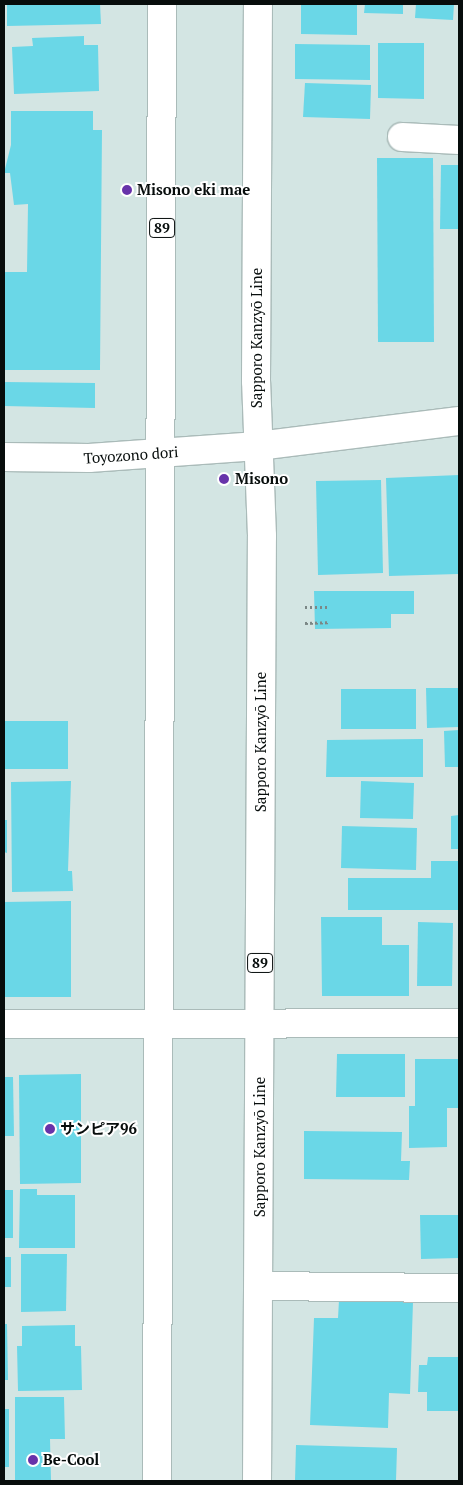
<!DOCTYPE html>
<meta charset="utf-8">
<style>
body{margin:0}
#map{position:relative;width:463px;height:1485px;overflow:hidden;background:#d3e5e3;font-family:"PT Serif","Noto Sans JP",serif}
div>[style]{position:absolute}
.building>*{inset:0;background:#6ad7e7}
.path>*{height:3px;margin-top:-1.5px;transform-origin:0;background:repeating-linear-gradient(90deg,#7b8786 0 2.5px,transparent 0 5px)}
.roads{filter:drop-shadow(1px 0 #aabbb9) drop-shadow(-1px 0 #aabbb9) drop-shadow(0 1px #aabbb9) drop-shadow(0 -1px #aabbb9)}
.minor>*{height:28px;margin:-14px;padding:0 14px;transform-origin:14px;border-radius:14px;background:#fff}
.major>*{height:28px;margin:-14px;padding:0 14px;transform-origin:14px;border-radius:14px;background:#fff}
.dots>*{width:14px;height:14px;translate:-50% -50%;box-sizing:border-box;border:2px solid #fff;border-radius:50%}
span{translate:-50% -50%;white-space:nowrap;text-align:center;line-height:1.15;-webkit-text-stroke:4px #fff;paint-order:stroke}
.shield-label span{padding:1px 4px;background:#fff;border:1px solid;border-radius:4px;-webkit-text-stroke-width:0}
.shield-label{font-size:14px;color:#070d0c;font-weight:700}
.poi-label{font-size:15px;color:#070d0c;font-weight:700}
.left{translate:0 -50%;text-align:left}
.street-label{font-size:15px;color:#070d0c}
.frame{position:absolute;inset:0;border:5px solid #070d0c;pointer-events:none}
</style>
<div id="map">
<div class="building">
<i style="clip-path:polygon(7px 4px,100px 4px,101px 24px,7px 26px)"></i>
<i style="clip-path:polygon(301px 4px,357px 4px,357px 35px,301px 34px)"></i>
<i style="clip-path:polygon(365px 4px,403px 4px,403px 14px,364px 13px)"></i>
<i style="clip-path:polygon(416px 4px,454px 4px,453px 20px,415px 18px)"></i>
<i style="clip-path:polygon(84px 36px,84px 45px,98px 45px,99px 91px,14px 94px,12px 47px,33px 46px,32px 38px)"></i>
<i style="clip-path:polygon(378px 43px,424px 43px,424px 99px,378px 98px)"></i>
<i style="clip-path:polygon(295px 44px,370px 45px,370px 80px,295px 79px)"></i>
<i style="clip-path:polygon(305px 83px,371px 85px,370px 119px,303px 117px)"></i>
<i style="clip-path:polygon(11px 111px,93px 111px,93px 130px,102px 130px,100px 370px,4px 370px,4px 272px,27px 272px,28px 204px,14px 205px,10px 173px,4px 173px,11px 145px)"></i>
<i style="clip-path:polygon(377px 158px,433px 158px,434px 342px,378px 342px)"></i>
<i style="clip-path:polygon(441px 165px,459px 165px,459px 229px,440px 229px)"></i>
<i style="clip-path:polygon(4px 382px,95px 383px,95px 408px,4px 406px)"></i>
<i style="clip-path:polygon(459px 475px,458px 574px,389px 576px,386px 478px)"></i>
<i style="clip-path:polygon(381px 480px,383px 573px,318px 575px,316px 481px)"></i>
<i style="clip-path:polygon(314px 591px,414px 591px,414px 614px,391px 614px,391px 628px,315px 629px)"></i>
<i style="clip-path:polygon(426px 688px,459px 688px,459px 727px,427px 728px)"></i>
<i style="clip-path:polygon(341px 689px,416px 689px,416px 729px,341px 729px)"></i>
<i style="clip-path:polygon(4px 721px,68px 721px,68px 769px,4px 769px)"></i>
<i style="clip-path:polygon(459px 730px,459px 767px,445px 767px,444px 731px)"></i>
<i style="clip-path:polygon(423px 739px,423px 777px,326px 777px,327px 740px)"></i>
<i style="clip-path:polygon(71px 781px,68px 871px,72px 871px,73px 891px,12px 892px,11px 782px)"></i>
<i style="clip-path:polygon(361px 781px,414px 783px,413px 819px,360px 818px)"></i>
<i style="clip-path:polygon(459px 815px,459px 849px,451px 849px,451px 816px)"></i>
<i style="clip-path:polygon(4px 820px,7px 820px,7px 853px,4px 852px)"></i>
<i style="clip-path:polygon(342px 826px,417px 828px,416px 870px,341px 868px)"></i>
<i style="clip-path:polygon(431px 861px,459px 861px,459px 910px,348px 910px,348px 878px,431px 878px)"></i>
<i style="clip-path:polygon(71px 901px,71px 997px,4px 997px,4px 902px)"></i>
<i style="clip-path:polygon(321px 917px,382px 917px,382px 945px,409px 945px,409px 996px,322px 996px)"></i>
<i style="clip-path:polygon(418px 922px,453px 923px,452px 986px,417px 986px)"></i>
<i style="clip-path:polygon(337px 1054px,405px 1054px,405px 1097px,336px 1097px)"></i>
<i style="clip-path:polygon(415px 1059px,459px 1059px,459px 1108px,447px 1108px,447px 1147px,409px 1148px,409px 1106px,415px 1106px)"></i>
<i style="clip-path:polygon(81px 1074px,81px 1183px,20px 1184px,19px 1075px)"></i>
<i style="clip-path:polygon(4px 1077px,13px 1077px,14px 1136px,4px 1136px)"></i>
<i style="clip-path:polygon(304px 1131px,402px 1132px,401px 1161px,410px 1161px,409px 1180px,304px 1179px)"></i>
<i style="clip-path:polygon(20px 1189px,37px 1189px,37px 1195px,75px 1195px,75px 1248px,19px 1248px)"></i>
<i style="clip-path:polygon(4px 1190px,13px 1190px,13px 1238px,4px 1238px)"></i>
<i style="clip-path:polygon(420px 1215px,459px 1215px,459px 1258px,421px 1259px)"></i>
<i style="clip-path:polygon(21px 1254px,67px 1254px,66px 1311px,21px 1312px)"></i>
<i style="clip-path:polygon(4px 1257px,11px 1257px,11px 1287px,4px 1287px)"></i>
<i style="clip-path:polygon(339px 1300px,413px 1302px,410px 1394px,389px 1393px,388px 1428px,310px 1425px,314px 1318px,338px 1318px)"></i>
<i style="clip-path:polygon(4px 1324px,7px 1324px,8px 1380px,4px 1380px)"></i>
<i style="clip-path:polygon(75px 1325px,75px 1346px,81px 1346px,82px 1390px,18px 1391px,17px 1346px,22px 1346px,22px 1326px)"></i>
<i style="clip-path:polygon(428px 1357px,459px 1357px,459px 1411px,427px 1411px,427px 1392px,418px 1392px,419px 1365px,427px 1365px)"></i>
<i style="clip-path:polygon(15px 1397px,64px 1397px,65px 1439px,50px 1439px,51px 1481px,15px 1481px)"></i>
<i style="clip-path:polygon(4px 1409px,9px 1409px,9px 1467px,4px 1467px)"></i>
<i style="clip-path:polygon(296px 1445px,397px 1448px,396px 1481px,295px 1481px)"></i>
</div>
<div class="path">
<i style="left:305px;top:607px;width:22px"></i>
<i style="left:305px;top:623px;width:23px;rotate:-2deg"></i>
</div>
<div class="roads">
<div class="minor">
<i style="left:402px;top:137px;width:57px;rotate:3deg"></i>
<i style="left:4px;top:457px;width:85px;rotate:0.7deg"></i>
<i style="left:89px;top:458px;width:169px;rotate:-4.1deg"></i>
<i style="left:258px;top:446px;width:203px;rotate:-7.1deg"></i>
<i style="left:4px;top:1024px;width:455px;rotate:-0.1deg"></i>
<i style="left:260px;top:1286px;width:199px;rotate:0.6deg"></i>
</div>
<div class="major">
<i style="left:157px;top:1481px;width:1477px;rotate:-89.81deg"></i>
<i style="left:257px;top:1481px;width:945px;rotate:-89.7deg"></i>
<i style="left:262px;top:536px;width:155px;rotate:-92.2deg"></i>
<i style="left:256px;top:381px;width:377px;rotate:-89.7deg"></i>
</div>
</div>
<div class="dots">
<i style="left:127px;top:190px;background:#6733aa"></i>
<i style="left:224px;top:479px;background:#6733aa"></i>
<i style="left:50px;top:1129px;background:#6733aa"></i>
<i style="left:33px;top:1460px;background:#6733aa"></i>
</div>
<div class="shield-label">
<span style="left:162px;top:228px">89</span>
<span style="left:260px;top:963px">89</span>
</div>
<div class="poi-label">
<span class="left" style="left:137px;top:190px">Misono eki mae</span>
<span class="left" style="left:235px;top:479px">Misono</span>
<span class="left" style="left:60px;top:1129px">サンピア96</span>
<span class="left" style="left:43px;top:1460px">Be-Cool</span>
</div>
<div class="street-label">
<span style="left:257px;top:338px;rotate:-90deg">Sapporo Kanzyō Line</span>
<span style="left:131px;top:455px;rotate:-4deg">Toyozono dori</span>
<span style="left:261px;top:742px;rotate:-90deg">Sapporo Kanzyō Line</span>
<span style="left:260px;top:1147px;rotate:-90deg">Sapporo Kanzyō Line</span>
</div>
<div class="frame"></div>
</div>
